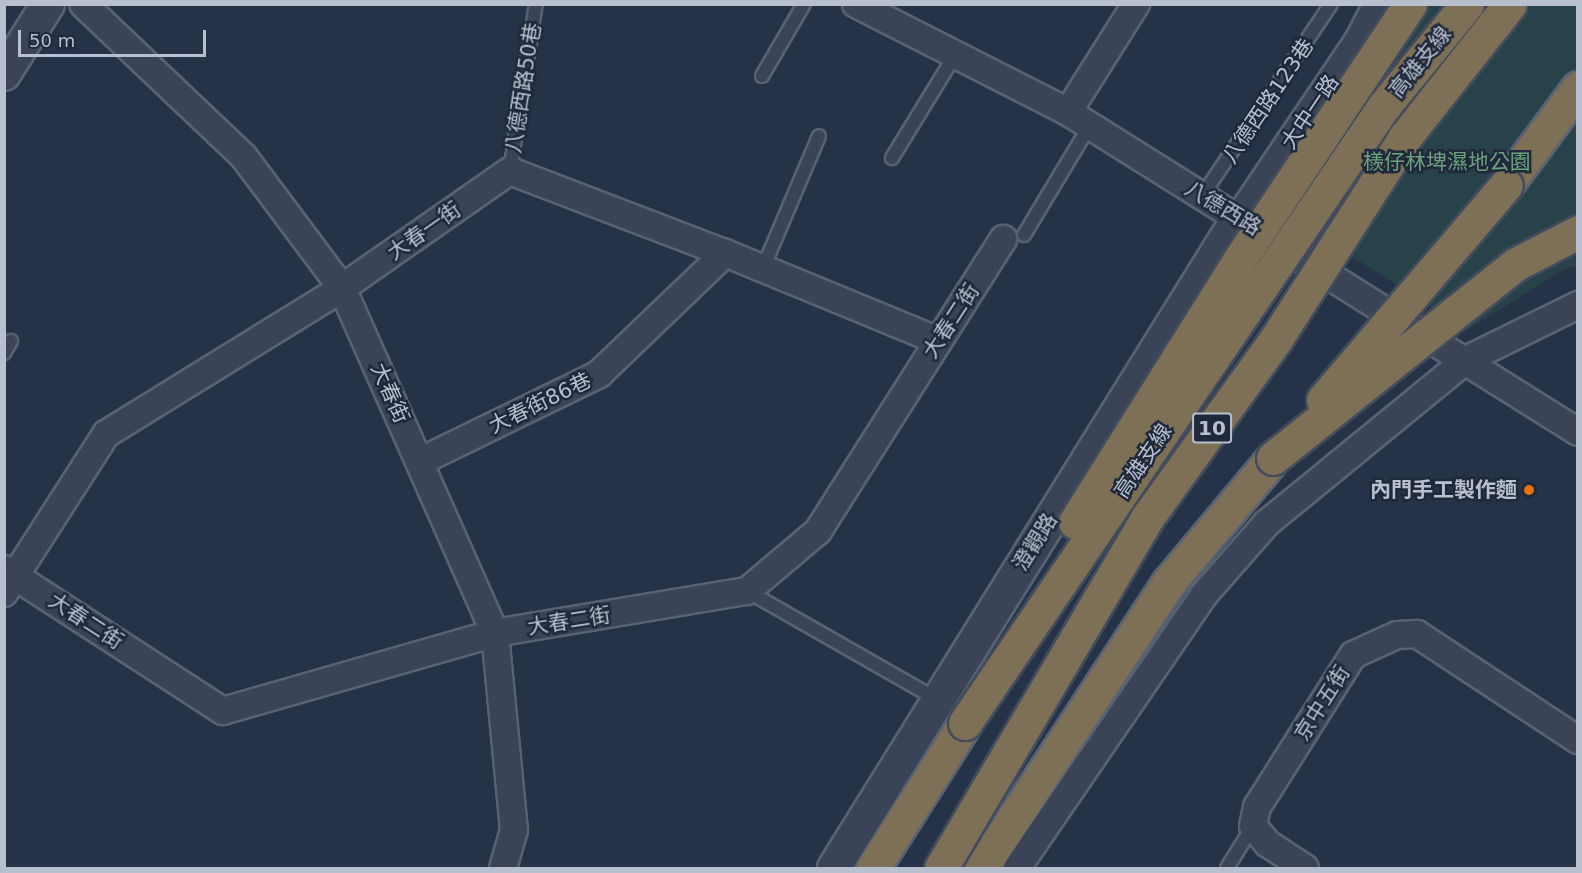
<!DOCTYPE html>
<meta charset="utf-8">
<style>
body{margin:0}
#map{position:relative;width:1582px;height:873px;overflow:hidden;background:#253247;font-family:"DejaVu Sans","Noto Sans TC",sans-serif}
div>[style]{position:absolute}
.green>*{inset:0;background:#274248}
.roads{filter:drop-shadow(2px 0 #596273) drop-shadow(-2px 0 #596273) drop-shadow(0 2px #596273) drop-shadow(0 -2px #596273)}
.service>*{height:12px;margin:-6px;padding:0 6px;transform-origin:6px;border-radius:6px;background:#3a4456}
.minor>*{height:26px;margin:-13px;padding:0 13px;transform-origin:13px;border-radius:13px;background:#3a4456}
.tertiary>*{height:32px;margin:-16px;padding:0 16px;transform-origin:16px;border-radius:16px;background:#3a4456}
.motorway>*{height:33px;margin:-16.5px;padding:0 16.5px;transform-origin:16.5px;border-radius:16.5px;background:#7d7056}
.bridges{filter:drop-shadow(2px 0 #424c5d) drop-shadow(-2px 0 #424c5d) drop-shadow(0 2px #424c5d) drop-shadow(0 -2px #424c5d)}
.motorway-bridge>*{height:33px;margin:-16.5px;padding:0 16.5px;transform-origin:16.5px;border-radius:16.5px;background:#7d7056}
.dots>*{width:16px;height:16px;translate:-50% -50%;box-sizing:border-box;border:3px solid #1f293b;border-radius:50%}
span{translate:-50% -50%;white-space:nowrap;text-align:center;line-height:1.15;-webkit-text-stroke:5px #1f293b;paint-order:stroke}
.shield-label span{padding:2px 4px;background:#1f293b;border:2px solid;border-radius:4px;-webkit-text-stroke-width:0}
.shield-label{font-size:20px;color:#b8c0cf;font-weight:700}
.street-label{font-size:21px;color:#b8c0cf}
.park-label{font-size:21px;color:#6da27c}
.poi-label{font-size:21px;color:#b8c0cf;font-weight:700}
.right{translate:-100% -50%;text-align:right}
.frame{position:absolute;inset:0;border:6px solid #b8c0cf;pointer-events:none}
.scale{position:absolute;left:18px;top:30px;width:188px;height:27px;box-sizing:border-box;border:3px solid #b8c0cf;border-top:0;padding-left:8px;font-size:18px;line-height:21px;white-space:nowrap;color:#b8c0cf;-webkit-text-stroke:4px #1f293b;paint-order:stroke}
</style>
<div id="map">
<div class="green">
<i style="clip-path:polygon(1389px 5px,1577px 5px,1577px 266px,1565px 269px,1467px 330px,1270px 204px)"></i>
</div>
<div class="roads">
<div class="service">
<i style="left:762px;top:76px;width:83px;rotate:-59.7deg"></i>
<i style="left:892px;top:158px;width:121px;rotate:-58.5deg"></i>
<i style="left:510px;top:171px;width:169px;rotate:-81.2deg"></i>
<i style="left:1202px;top:196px;width:231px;rotate:-56.1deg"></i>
<i style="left:1024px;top:235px;width:128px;rotate:-59deg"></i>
<i style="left:763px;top:268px;width:143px;rotate:-67deg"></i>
<i style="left:4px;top:353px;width:14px;rotate:-60deg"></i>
<i style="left:747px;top:591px;width:218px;rotate:29.7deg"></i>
<i style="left:1227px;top:868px;width:49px;rotate:-58.2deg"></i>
</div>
<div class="minor">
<i style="left:83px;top:4px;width:222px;rotate:43.5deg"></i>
<i style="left:244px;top:157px;width:164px;rotate:53.2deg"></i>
<i style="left:342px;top:288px;width:377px;rotate:66.1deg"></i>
<i style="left:495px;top:633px;width:198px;rotate:84.5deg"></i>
<i style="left:514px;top:830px;width:40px;rotate:106deg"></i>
<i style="left:856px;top:4px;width:238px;rotate:27deg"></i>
<i style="left:1068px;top:112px;width:602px;rotate:32.11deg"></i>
<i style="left:1068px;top:112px;width:128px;rotate:-57.8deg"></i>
<i style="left:1239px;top:217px;width:215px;rotate:-56deg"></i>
<i style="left:1359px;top:39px;width:39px;rotate:-63deg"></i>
<i style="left:421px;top:461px;width:198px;rotate:-26deg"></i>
<i style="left:599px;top:374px;width:175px;rotate:-43.8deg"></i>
<i style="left:4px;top:569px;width:261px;rotate:33deg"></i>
<i style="left:223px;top:711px;width:283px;rotate:-16deg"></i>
<i style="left:495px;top:633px;width:255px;rotate:-9.5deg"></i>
<i style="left:747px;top:591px;width:93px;rotate:-40.2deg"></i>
<i style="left:818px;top:531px;width:346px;rotate:-57.6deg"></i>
<i style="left:4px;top:593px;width:189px;rotate:-57.3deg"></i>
<i style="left:106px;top:434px;width:278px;rotate:-31.7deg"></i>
<i style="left:342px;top:288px;width:205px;rotate:-34.9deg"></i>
<i style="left:510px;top:171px;width:230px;rotate:20.9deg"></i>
<i style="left:725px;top:253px;width:230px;rotate:22.4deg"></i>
<i style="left:1017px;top:868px;width:330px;rotate:-55.6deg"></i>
<i style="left:1203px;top:596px;width:97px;rotate:-48.8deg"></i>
<i style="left:1267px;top:523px;width:257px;rotate:-39.3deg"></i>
<i style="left:1466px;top:360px;width:125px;rotate:-26.2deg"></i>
<i style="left:1305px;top:868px;width:45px;rotate:-146.7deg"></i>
<i style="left:1267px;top:843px;width:22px;rotate:-129deg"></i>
<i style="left:1253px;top:826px;width:19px;rotate:-78deg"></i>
<i style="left:1257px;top:807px;width:180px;rotate:-57.7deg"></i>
<i style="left:1353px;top:655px;width:48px;rotate:-24.4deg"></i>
<i style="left:1397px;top:635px;width:20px;rotate:-3deg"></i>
<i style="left:1417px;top:634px;width:193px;rotate:33.4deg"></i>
</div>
<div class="tertiary">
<i style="left:4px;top:74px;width:83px;rotate:-57.8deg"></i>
<i style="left:834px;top:868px;width:767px;rotate:-58.11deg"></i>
</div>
<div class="motorway">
<i style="left:1506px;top:185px;width:121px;rotate:-53.4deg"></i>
<i style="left:873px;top:868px;width:172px;rotate:-57.6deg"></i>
<i style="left:981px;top:868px;width:342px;rotate:-56.7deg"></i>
<i style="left:1169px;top:582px;width:162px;rotate:-50deg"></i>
</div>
</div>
<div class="bridges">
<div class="motorway-bridge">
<i style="left:1323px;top:400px;width:282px;rotate:-49.6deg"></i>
<i style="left:1273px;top:458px;width:311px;rotate:-38.6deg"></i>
<i style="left:1516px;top:264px;width:70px;rotate:-27.3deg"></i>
<i style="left:1075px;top:522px;width:307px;rotate:-57.9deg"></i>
<i style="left:1238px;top:262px;width:310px;rotate:-56.3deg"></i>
<i style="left:965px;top:723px;width:746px;rotate:-55.82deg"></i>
<i style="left:1384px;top:106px;width:132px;rotate:-50.9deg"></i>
<i style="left:941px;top:868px;width:406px;rotate:-59.5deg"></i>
<i style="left:1147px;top:518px;width:221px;rotate:-54.2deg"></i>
<i style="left:1276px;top:339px;width:240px;rotate:-57.4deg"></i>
<i style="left:1405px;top:137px;width:169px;rotate:-51.7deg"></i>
</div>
</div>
<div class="dots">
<i style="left:1529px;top:490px;background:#e8710a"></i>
</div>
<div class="shield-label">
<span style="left:1212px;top:428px">10</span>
</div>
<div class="street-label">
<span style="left:1420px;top:62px;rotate:-51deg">高雄支線</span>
<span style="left:523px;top:88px;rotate:-81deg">八德西路50巷</span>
<span style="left:1268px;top:101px;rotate:-56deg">八德西路123巷</span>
<span style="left:1310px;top:112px;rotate:-56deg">大中一路</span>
<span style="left:1223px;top:208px;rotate:31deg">八德西路</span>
<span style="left:424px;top:231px;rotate:-35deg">大春一街</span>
<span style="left:951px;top:321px;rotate:-57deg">大春二街</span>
<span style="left:390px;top:393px;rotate:66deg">大春街</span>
<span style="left:540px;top:403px;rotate:-26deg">大春街86巷</span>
<span style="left:1143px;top:461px;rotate:-56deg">高雄支線</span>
<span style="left:1035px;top:542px;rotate:-58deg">澄觀路</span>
<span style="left:86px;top:621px;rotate:33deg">大春二街</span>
<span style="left:569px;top:621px;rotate:-9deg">大春二街</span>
<span style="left:1322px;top:703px;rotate:-58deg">京中五街</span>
</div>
<div class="park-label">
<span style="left:1447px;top:162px">檨仔林埤濕地公園</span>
</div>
<div class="poi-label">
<span class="right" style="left:1517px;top:490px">內門手工製作麵</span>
</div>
<div class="frame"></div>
<div class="scale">50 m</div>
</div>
